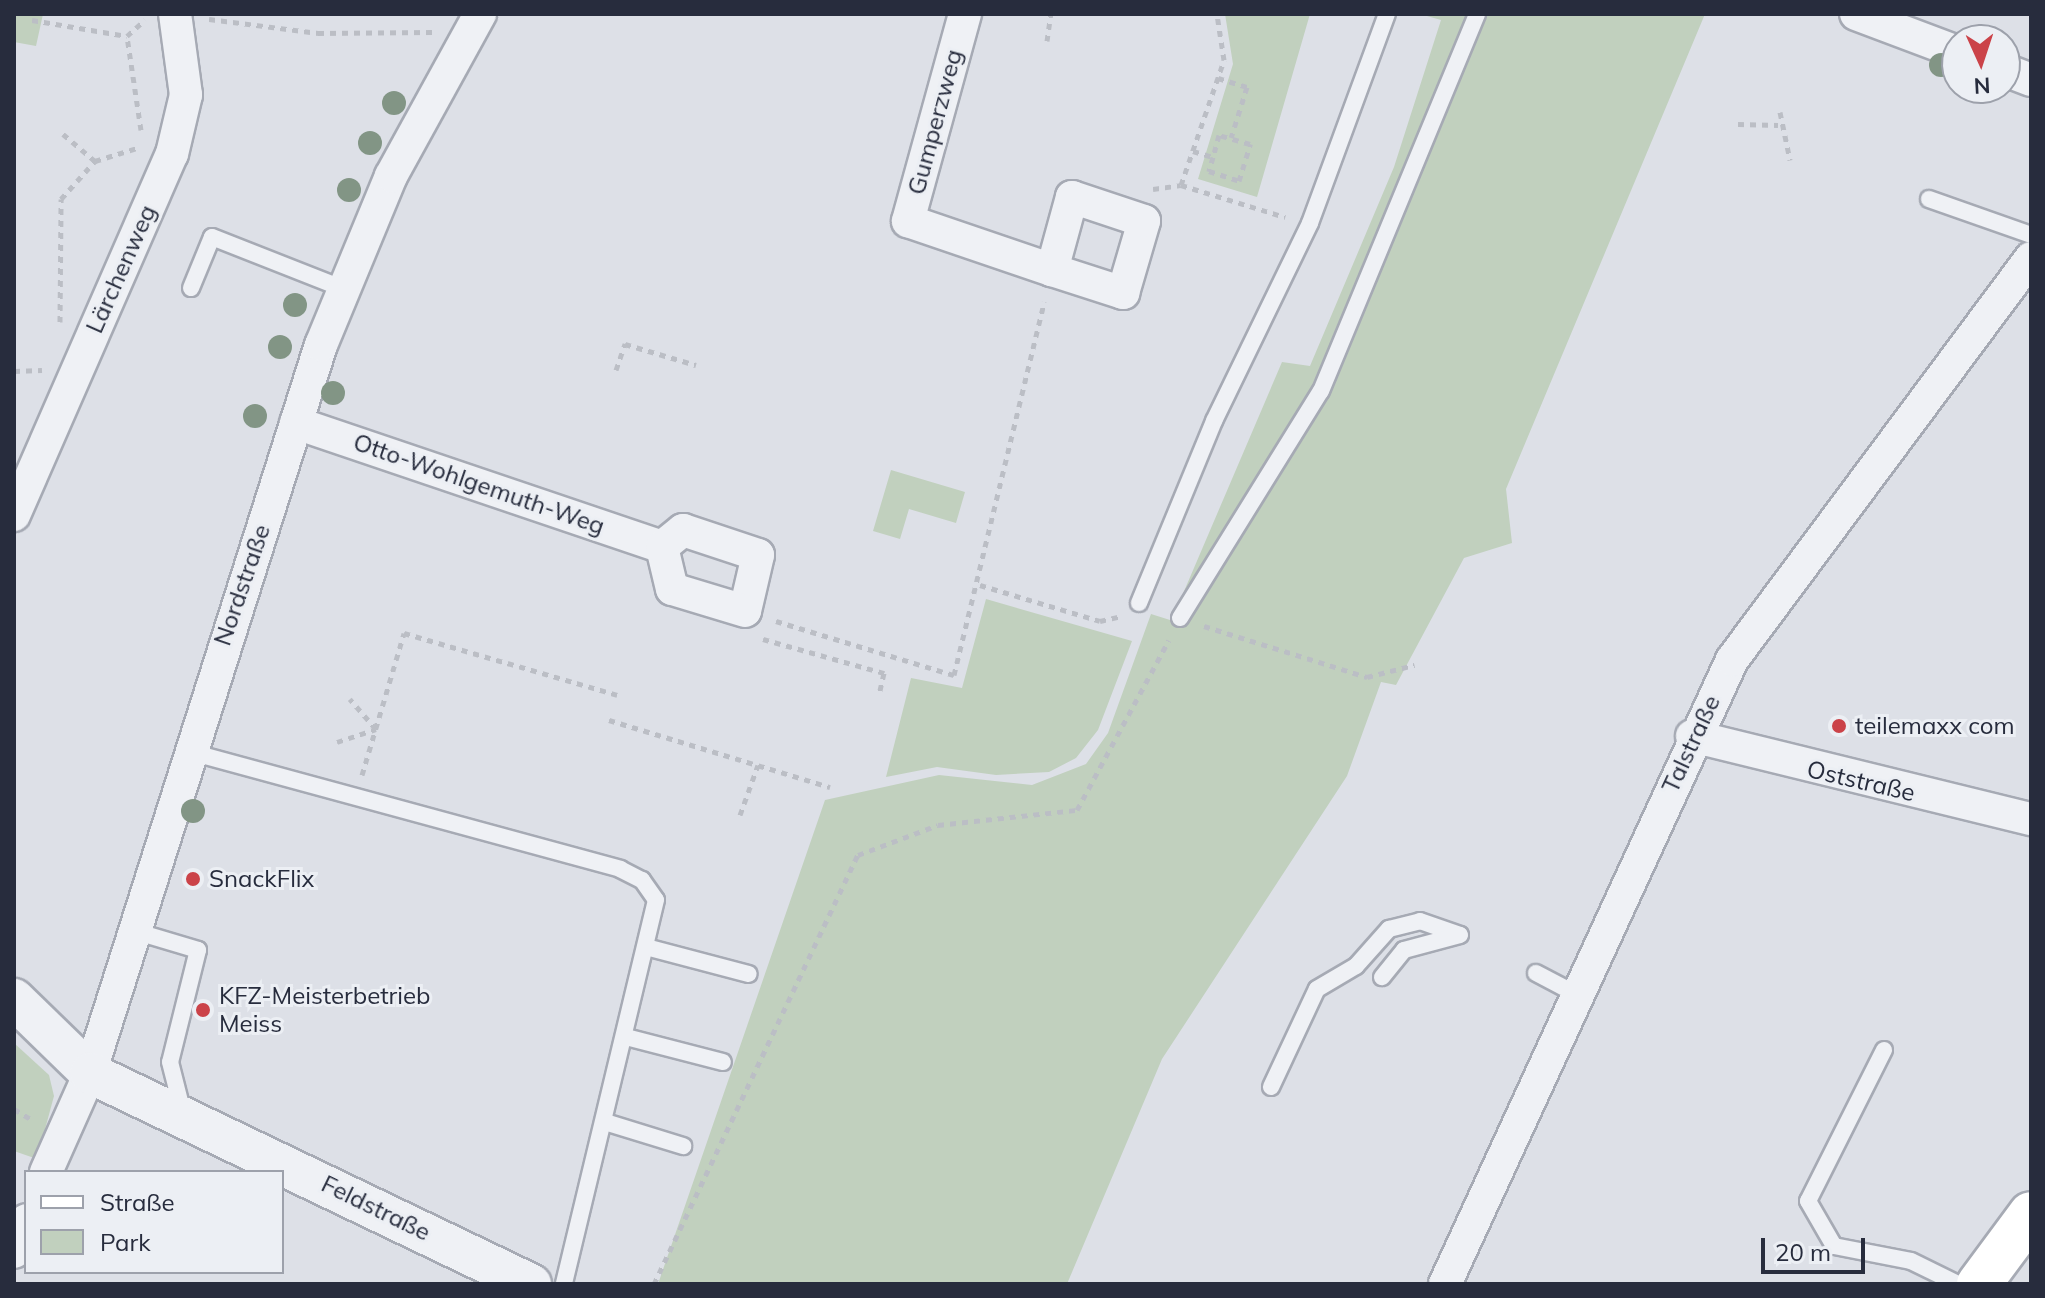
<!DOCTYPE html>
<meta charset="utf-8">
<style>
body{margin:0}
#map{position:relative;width:2045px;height:1298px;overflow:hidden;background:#dde0e7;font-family:Mulish,sans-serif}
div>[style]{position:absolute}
.green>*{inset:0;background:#c1d0be}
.path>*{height:5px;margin-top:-2.5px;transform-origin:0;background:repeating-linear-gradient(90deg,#bbbec5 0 6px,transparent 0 12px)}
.roads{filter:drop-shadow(2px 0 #a6aab4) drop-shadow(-2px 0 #a6aab4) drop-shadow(0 2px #a6aab4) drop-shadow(0 -2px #a6aab4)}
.service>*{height:16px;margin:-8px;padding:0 8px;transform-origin:8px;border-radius:8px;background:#eff1f5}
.minor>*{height:32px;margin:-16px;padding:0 16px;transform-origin:16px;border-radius:16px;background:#eff1f5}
.tertiary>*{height:40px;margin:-20px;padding:0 20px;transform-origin:20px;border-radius:20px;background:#eff1f5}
.secondary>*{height:44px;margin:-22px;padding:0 22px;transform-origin:22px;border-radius:22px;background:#fff}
.trees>*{width:24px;height:24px;margin:-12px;border-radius:50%;background:#829585}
.dots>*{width:22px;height:22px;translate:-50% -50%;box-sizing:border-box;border:4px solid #eceff4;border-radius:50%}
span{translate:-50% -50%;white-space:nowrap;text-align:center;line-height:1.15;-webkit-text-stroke:6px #eceff4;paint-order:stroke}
.street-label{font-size:24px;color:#272c3d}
.poi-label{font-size:24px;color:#272c3d}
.left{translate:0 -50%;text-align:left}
.frame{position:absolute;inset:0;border:16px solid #272c3d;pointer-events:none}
.legend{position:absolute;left:24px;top:1170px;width:260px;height:104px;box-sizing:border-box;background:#eceff4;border:2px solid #9da1ab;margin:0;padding:10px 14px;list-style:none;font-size:24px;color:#272c3d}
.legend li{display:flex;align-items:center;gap:16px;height:40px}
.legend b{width:40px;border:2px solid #9da1ab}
.north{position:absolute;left:1941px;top:24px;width:80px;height:80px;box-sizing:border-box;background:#eceff4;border:2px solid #9da1ab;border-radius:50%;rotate:177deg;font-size:22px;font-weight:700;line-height:32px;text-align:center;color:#272c3d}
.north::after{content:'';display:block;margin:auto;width:28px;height:36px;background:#cb4349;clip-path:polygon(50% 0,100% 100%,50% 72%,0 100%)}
.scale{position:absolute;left:1761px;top:1238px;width:104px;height:36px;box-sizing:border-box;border:4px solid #272c3d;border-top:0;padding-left:10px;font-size:24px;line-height:28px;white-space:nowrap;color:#272c3d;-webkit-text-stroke:6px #eceff4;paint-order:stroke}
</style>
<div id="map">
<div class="green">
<i style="clip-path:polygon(14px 14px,43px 14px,36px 46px,14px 42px)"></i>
<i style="clip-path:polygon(1225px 14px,1310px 14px,1257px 197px,1198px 179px,1233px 64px)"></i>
<i style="clip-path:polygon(1420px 14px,1705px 14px,1506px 489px,1512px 543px,1464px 558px,1396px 685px,1381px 682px,1347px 776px,1162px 1059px,1067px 1284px,658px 1284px,825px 800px,939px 775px,1032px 785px,1086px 764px,1108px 733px,1151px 614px,1170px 620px,1179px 603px,1282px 362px,1310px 366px,1394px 167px,1441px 20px)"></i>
<i style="clip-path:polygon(891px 470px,965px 492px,956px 523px,909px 509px,900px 539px,873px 531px)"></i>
<i style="clip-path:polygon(986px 599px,1132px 641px,1098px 730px,1076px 758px,1049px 772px,996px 775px,937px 767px,886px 777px,911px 678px,962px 688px)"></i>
<i style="clip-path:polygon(14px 1043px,49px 1075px,54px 1096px,37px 1159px,14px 1151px)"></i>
</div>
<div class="path">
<i style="left:209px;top:19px;width:110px;rotate:7.3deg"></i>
<i style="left:318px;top:33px;width:115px;rotate:-0.5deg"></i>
<i style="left:32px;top:20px;width:96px;rotate:9.6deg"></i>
<i style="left:1047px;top:41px;width:27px;rotate:-82deg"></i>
<i style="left:1218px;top:78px;width:30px;rotate:17deg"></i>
<i style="left:1247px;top:87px;width:53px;rotate:107.4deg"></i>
<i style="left:1780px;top:112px;width:49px;rotate:78.2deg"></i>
<i style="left:1738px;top:124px;width:40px;rotate:1.4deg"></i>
<i style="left:141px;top:130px;width:95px;rotate:-98.5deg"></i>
<i style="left:127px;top:36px;width:24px;rotate:-42deg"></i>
<i style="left:63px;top:134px;width:42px;rotate:40.2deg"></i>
<i style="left:1193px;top:151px;width:21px;rotate:17deg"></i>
<i style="left:1213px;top:157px;width:15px;rotate:106deg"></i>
<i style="left:1209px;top:171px;width:32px;rotate:18deg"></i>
<i style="left:1239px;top:181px;width:39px;rotate:-73deg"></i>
<i style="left:1250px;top:144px;width:32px;rotate:-164deg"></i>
<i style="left:1219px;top:135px;width:23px;rotate:105deg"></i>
<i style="left:1181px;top:185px;width:132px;rotate:-71deg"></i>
<i style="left:1224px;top:60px;width:47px;rotate:-98.7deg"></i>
<i style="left:1153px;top:189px;width:28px;rotate:-8deg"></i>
<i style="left:1181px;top:185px;width:109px;rotate:17.1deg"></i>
<i style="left:60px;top:322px;width:123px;rotate:-89.5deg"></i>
<i style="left:61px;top:199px;width:51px;rotate:-48.2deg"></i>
<i style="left:95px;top:161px;width:47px;rotate:-17.3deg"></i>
<i style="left:616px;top:370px;width:28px;rotate:-71deg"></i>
<i style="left:625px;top:344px;width:74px;rotate:16.5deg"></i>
<i style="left:14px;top:371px;width:28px;rotate:-2deg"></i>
<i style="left:980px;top:585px;width:125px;rotate:16.7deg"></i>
<i style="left:1100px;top:621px;width:23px;rotate:-13deg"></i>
<i style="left:776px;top:621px;width:186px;rotate:16.9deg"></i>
<i style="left:954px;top:675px;width:384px;rotate:-76.4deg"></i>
<i style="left:1204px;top:626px;width:171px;rotate:17.4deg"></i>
<i style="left:1367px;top:677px;width:49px;rotate:-14.3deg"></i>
<i style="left:763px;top:639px;width:126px;rotate:15.7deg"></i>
<i style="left:884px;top:673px;width:23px;rotate:103deg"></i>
<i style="left:609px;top:720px;width:231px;rotate:16.9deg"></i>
<i style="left:337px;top:742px;width:41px;rotate:-18.4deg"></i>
<i style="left:376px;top:729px;width:40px;rotate:-131deg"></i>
<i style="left:362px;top:775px;width:148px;rotate:-73.5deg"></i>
<i style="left:404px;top:633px;width:222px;rotate:16.2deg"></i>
<i style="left:740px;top:815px;width:53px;rotate:-70.2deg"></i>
<i style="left:14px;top:1109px;width:21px;rotate:31deg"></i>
<i style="left:654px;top:1284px;width:475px;rotate:-64.6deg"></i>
<i style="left:858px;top:855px;width:85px;rotate:-20.6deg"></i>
<i style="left:938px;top:825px;width:140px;rotate:-6.2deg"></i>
<i style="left:1077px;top:810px;width:193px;rotate:-61.6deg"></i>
</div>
<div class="roads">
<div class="service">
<i style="left:1929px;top:199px;width:108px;rotate:19.4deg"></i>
<i style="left:191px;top:288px;width:55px;rotate:-67.6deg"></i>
<i style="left:212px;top:237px;width:142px;rotate:21.5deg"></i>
<i style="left:1139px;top:603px;width:197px;rotate:-67.6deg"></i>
<i style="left:1214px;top:421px;width:220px;rotate:-64.1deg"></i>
<i style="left:1310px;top:223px;width:223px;rotate:-69.8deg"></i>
<i style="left:1180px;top:618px;width:267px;rotate:-58.2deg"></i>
<i style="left:1321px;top:391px;width:408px;rotate:-67.5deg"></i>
<i style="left:187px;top:751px;width:449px;rotate:15.2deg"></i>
<i style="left:620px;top:869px;width:25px;rotate:27deg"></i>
<i style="left:642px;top:880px;width:24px;rotate:55deg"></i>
<i style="left:656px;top:900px;width:395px;rotate:103.5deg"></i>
<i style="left:131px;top:930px;width:70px;rotate:16.6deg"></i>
<i style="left:198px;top:950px;width:115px;rotate:104deg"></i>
<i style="left:170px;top:1062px;width:53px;rotate:75.7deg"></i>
<i style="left:646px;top:947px;width:106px;rotate:14.7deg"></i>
<i style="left:1536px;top:973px;width:45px;rotate:27.7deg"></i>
<i style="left:626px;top:1037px;width:100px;rotate:14.5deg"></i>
<i style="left:1884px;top:1050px;width:169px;rotate:116.7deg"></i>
<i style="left:1808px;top:1201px;width:52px;rotate:60deg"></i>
<i style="left:1834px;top:1246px;width:78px;rotate:11deg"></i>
<i style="left:1911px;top:1261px;width:52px;rotate:26.1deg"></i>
<i style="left:1271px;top:1087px;width:108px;rotate:-64.9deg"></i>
<i style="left:1317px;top:989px;width:45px;rotate:-30.5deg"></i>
<i style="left:1356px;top:966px;width:50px;rotate:-48.3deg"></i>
<i style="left:1389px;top:929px;width:32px;rotate:-14deg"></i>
<i style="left:1420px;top:921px;width:42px;rotate:19.3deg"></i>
<i style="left:1460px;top:935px;width:58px;rotate:165deg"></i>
<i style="left:1404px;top:950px;width:35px;rotate:129deg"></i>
<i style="left:605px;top:1122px;width:82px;rotate:17.1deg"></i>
</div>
<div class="minor">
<i style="left:965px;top:14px;width:215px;rotate:105.4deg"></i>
<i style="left:908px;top:221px;width:152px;rotate:18.8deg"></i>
<i style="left:1052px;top:270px;width:75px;rotate:17.9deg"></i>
<i style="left:1123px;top:293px;width:75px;rotate:-73.7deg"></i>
<i style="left:1144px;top:221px;width:76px;rotate:-161.6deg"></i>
<i style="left:1072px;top:197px;width:76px;rotate:105.3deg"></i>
<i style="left:1856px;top:14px;width:108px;rotate:20.6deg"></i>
<i style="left:2005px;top:70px;width:28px;rotate:21deg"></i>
<i style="left:296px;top:423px;width:386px;rotate:18.7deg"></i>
<i style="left:14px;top:515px;width:394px;rotate:-66.4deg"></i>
<i style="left:172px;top:154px;width:61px;rotate:-76.7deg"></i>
<i style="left:186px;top:95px;width:82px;rotate:-97.7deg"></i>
<i style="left:683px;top:530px;width:79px;rotate:18.4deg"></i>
<i style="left:758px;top:555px;width:57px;rotate:103.1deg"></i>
<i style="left:745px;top:611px;width:76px;rotate:-163.2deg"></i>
<i style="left:672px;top:589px;width:43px;rotate:-103.4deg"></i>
<i style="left:662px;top:547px;width:27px;rotate:-39deg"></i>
<i style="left:1692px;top:736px;width:349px;rotate:13.8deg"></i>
<i style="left:46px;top:1172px;width:108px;rotate:-66deg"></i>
<i style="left:90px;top:1073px;width:764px;rotate:-72.4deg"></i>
<i style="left:321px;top:345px;width:183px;rotate:-67.5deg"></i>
<i style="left:391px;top:176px;width:185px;rotate:-61.2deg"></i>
<i style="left:14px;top:1252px;width:34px;rotate:-69deg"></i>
<i style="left:1445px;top:1284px;width:687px;rotate:-65.3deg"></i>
<i style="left:1732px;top:660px;width:501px;rotate:-53.36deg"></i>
</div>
<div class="tertiary">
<i style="left:14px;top:999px;width:106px;rotate:44.2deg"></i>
<i style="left:90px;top:1073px;width:489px;rotate:25.6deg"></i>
</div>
<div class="secondary">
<i style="left:1979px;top:1284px;width:87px;rotate:-53.4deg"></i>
</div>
</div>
<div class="trees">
<i style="left:1941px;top:65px"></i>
<i style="left:394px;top:103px"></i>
<i style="left:370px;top:143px"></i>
<i style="left:349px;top:190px"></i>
<i style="left:295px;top:305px"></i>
<i style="left:280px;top:347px"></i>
<i style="left:333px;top:393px"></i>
<i style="left:255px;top:416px"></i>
<i style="left:193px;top:811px"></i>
</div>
<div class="dots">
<i style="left:1839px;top:726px;background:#cb4349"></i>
<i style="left:193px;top:879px;background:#cb4349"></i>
<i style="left:203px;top:1010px;background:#cb4349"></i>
</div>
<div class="street-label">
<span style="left:935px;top:122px;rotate:-75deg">Gumperzweg</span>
<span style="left:121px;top:269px;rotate:-66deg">Lärchenweg</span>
<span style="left:479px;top:484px;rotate:19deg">Otto-Wohlgemuth-Weg</span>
<span style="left:242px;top:585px;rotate:-71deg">Nordstraße</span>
<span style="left:1691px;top:744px;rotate:-65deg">Talstraße</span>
<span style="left:1861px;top:781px;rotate:13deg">Oststraße</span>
<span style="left:376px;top:1208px;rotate:26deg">Feldstraße</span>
</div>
<div class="poi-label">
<span class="left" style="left:1855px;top:726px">teilemaxx com</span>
<span class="left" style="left:209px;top:879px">SnackFlix</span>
<span class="left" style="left:219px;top:1010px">KFZ-Meisterbetrieb<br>Meiss</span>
</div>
<div class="frame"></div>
<ul class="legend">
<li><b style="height:10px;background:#fff"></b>Straße</li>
<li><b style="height:22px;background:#c1d0be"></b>Park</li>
</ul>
<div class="north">N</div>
<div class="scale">20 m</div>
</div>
